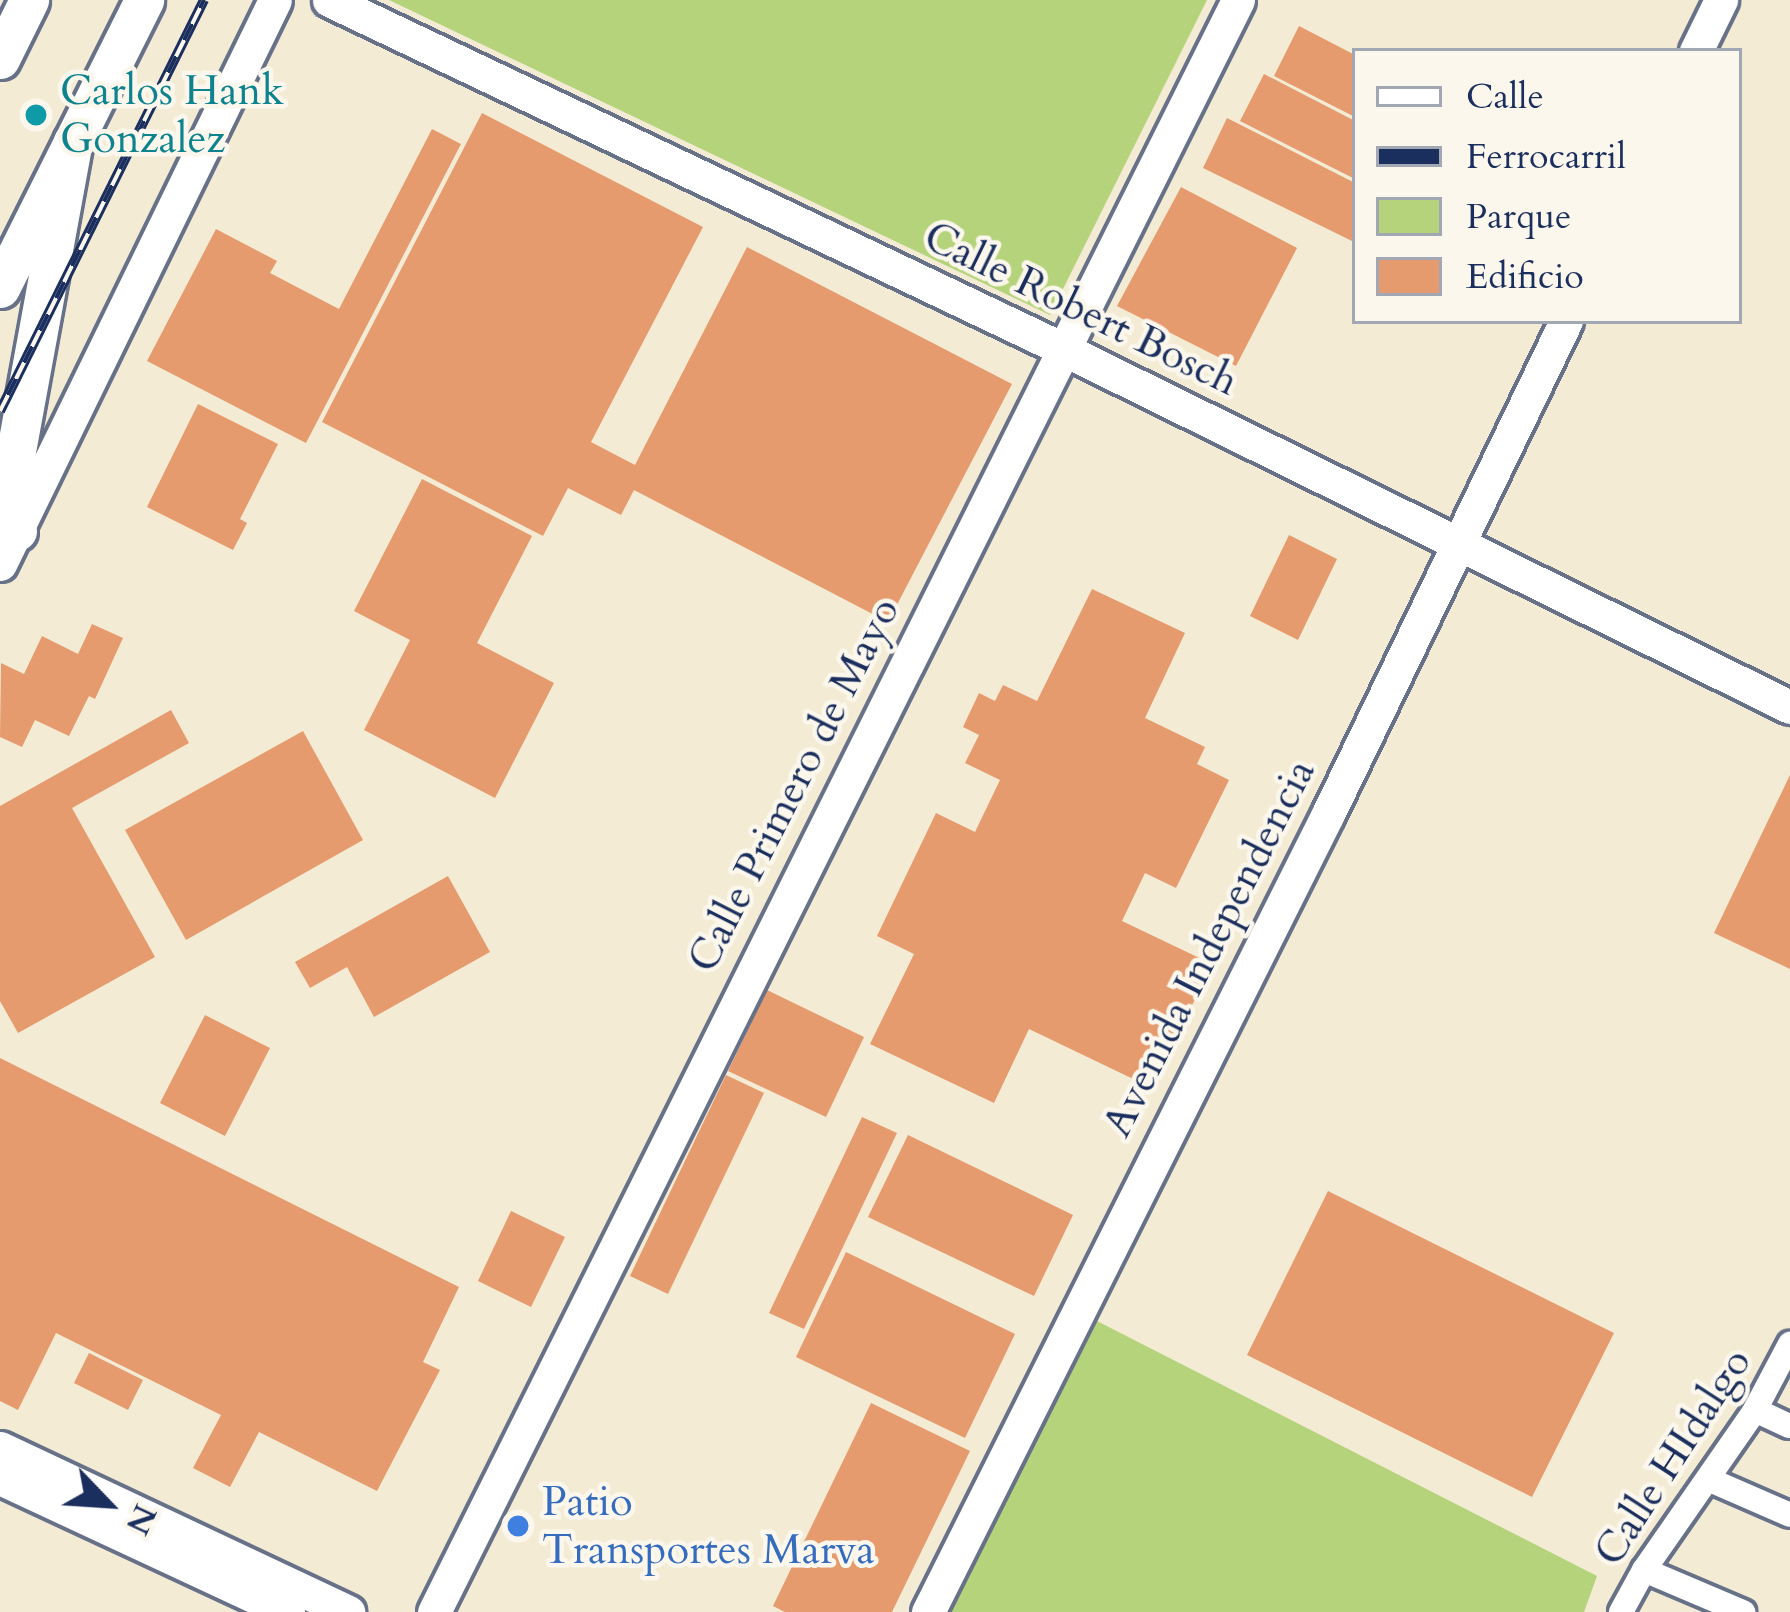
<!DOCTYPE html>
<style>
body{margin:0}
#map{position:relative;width:1790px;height:1612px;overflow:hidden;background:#f3ebd4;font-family:Cardo,serif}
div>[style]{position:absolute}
.green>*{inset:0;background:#b4d37b}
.building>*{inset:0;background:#e69b6e}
.roads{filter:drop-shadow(3px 0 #677187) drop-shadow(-3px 0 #677187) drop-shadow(0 3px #677187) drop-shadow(0 -3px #677187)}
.minor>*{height:24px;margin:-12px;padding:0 12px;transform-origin:12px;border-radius:12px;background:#fff}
.secondary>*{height:33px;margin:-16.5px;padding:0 16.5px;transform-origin:16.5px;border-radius:16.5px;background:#fff}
.trunk>*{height:39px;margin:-19.5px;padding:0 19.5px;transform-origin:19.5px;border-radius:19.5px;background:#fff}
.rail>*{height:10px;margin-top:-5px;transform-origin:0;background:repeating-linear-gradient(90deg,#fbf7ec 0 18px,#1b2f5e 0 36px);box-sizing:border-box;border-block:3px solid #1b2f5e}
.dots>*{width:33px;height:33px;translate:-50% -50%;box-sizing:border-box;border:6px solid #fbf7ec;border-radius:50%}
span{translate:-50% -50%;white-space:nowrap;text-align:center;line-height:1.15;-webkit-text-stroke:9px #fbf7ec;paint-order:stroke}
.culture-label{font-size:42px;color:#0d838f}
.left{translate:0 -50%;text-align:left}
.street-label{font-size:42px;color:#1b2f5e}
.shop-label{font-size:42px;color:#366cbe}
.legend{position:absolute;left:1352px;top:48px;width:390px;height:276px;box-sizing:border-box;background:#fbf7ec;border:3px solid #a1a7b3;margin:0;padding:15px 21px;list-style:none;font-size:36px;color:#1b2f5e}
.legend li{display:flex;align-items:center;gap:24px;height:60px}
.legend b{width:60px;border:3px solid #a1a7b3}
.north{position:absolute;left:48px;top:1444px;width:120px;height:120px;-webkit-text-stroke:9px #fbf7ec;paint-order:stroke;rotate:115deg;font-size:33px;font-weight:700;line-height:48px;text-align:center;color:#1b2f5e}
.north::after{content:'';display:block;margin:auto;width:42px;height:54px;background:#1b2f5e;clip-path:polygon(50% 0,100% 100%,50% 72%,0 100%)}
</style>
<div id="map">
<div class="green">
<i style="clip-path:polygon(389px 0,1207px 0,1050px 315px)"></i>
<i style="clip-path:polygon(1093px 1319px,1597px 1576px,1584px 1612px,951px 1612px)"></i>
</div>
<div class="building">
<i style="clip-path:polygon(1299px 26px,1355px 55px,1355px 117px,1274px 76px)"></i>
<i style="clip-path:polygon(1264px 74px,1355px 121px,1355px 179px,1240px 121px)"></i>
<i style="clip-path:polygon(482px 113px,703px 227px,591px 442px,635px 465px,747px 247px,1012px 384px,888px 622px,634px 490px,621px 515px,568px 488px,543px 536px,322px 422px)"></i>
<i style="clip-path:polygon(1227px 118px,1355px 183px,1352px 241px,1203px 168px)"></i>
<i style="clip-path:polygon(432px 129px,461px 144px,306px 443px,147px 361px,216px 229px,277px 261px,270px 273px,339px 309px)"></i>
<i style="clip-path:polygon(1181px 187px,1297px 248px,1236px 366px,1117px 306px)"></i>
<i style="clip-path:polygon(198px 404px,278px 444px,240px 519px,247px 523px,233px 550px,147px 507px)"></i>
<i style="clip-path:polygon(422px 479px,532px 536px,477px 643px,554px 683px,495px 798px,364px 730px,410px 640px,354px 611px)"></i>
<i style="clip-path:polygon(1289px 535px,1337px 559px,1298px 640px,1250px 616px)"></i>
<i style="clip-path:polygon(1092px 589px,1185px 633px,1145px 718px,1205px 747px,1197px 764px,1229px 780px,1176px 888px,1145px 873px,1122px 921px,1212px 964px,1152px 1088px,1029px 1029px,994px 1103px,870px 1044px,914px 954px,877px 936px,936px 813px,975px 832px,1000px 780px,965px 763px,979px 735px,963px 727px,979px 693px,995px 701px,1003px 685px,1037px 701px)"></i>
<i style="clip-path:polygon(92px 624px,123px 638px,95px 699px,89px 696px,69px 736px,35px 720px,22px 747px,0 737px,1px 663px,24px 674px,42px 636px,78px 654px)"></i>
<i style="clip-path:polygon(171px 710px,189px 743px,72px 808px,155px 957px,18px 1033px,0 1001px,0 806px)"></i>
<i style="clip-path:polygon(303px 731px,363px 840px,186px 940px,125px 830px)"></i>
<i style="clip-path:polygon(1790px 775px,1790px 969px,1714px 933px)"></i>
<i style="clip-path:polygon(448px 876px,490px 952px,374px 1017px,347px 967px,310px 988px,295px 962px)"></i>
<i style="clip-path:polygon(767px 990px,864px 1037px,826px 1117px,728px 1071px)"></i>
<i style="clip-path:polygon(205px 1015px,270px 1048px,225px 1136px,160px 1103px)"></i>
<i style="clip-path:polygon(0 1058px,459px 1287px,423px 1362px,440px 1370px,377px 1491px,259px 1432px,230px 1487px,193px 1468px,221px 1415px,56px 1333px,18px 1410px,0 1401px)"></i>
<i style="clip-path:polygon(726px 1075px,764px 1093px,668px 1294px,630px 1276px)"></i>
<i style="clip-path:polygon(862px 1117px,897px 1133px,804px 1329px,769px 1313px)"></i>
<i style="clip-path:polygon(908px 1135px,1073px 1215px,1034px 1296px,868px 1217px)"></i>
<i style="clip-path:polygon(1328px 1191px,1614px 1333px,1532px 1497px,1247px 1355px)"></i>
<i style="clip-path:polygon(511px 1211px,565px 1237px,531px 1307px,478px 1281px)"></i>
<i style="clip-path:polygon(846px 1252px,1015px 1334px,965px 1438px,796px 1357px)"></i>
<i style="clip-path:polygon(89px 1353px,143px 1380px,128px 1410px,74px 1383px)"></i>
<i style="clip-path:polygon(871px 1403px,970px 1451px,892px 1612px,785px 1612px,773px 1606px)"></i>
</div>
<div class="roads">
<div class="minor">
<i style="left:1755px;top:1410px;width:38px;rotate:25deg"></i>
<i style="left:1710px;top:1480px;width:87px;rotate:23.6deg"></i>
<i style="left:1644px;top:1570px;width:108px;rotate:23deg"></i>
<i style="left:1621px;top:1612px;width:48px;rotate:-61.3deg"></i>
<i style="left:1644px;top:1570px;width:195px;rotate:-55.2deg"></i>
<i style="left:1755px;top:1410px;width:75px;rotate:-62.1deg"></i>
</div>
<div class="secondary">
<i style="left:329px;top:0;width:813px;rotate:25.43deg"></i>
<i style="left:1063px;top:349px;width:810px;rotate:26.22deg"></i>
<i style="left:1696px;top:51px;width:57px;rotate:-63.9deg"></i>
<i style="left:0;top:564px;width:627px;rotate:-64.01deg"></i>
<i style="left:0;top:1448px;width:385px;rotate:25.2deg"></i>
<i style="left:0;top:1478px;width:318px;rotate:25deg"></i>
<i style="left:434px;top:1612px;width:1801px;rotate:-63.49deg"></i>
<i style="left:928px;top:1612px;width:893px;rotate:-63.38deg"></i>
<i style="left:1328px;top:814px;width:547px;rotate:-64.23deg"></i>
</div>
<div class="trunk">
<i style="left:0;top:59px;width:66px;rotate:-63.8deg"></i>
<i style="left:0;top:288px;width:322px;rotate:-63.4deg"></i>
<i style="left:17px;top:531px;width:33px;rotate:-108deg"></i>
<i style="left:7px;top:500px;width:364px;rotate:-79.6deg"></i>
</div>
</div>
<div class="rail">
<i style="left:0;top:411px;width:459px;rotate:-63.6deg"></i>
</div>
<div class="dots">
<i style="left:36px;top:115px;background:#0f9aa8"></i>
<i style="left:518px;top:1526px;background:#3f7fe0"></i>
</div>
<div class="culture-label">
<span class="left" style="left:60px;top:115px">Carlos Hank<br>Gonzalez</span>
</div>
<div class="street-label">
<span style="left:1081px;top:309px;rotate:26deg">Calle Robert Bosch</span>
<span style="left:794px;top:785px;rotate:-63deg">Calle Primero de Mayo</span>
<span style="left:1209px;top:948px;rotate:-63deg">Avenida Independencia</span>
<span style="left:1673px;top:1457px;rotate:-57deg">Calle HIdalgo</span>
</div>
<div class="shop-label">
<span class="left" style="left:542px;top:1526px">Patio<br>Transportes Marva</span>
</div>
<ul class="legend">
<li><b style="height:15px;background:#fff"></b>Calle</li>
<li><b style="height:15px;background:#1b2f5e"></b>Ferrocarril</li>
<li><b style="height:33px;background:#b4d37b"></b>Parque</li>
<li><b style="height:33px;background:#e69b6e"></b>Edificio</li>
</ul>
<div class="north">N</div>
</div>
